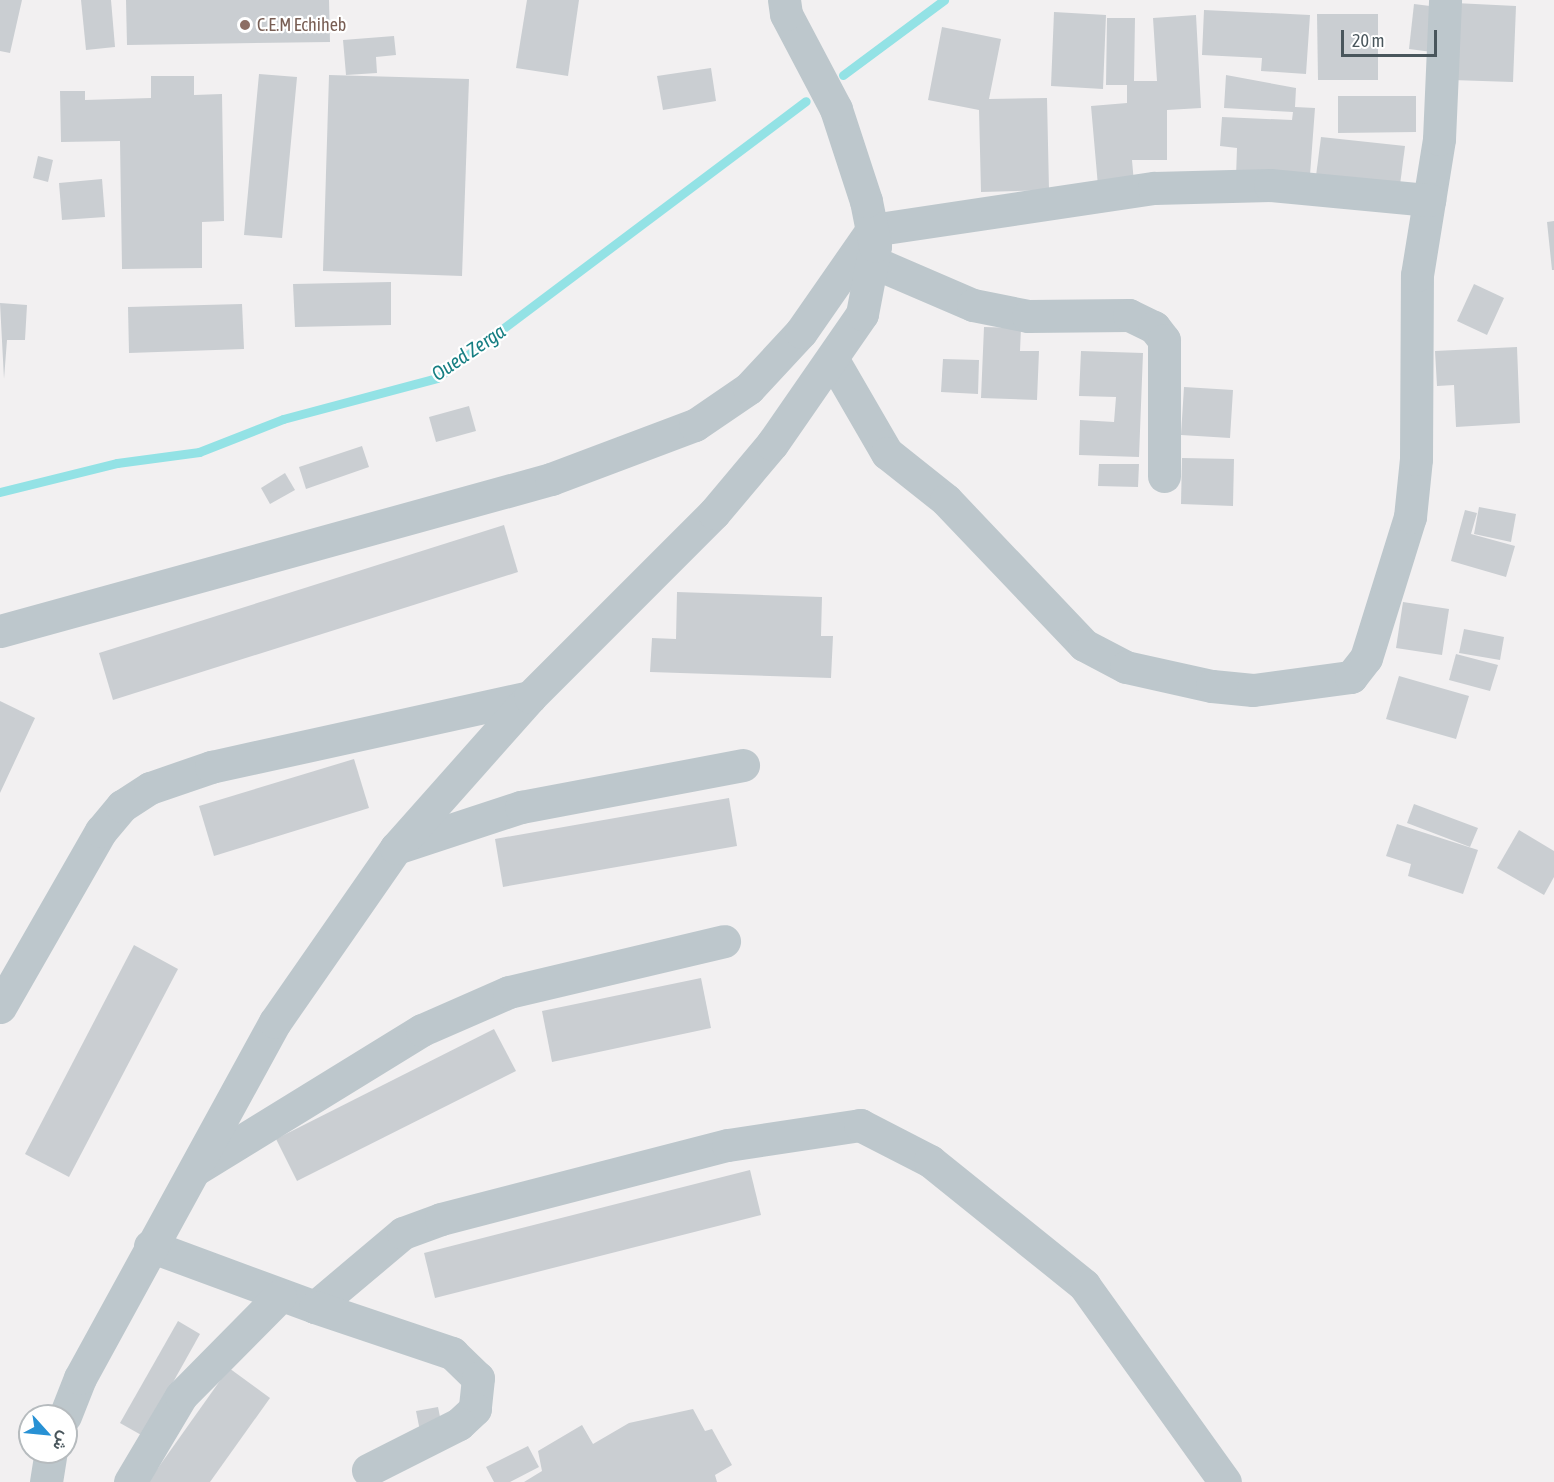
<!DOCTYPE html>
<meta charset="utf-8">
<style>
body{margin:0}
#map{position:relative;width:1554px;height:1482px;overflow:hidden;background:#f2f0f1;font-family:"Asap Condensed",Vazirmatn,sans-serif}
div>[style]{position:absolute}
.stream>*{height:9px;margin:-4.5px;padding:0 4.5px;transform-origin:4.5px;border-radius:4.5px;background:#93e2e5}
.building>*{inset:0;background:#caced2}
.minor>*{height:33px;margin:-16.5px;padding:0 16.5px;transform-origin:16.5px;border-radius:16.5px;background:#bdc7cc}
.dots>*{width:16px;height:16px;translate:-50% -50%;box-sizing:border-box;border:3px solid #fff;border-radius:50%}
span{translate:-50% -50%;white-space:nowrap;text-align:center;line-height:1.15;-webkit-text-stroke:4.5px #fff;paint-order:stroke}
.education-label{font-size:18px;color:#785e54}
.left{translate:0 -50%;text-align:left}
.water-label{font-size:20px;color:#177f83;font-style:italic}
.north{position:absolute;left:18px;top:1404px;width:60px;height:60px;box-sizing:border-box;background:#fff;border:2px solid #b6bbbe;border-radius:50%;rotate:117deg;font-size:16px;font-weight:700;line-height:24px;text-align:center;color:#49565c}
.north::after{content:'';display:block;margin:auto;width:21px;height:27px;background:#2891d4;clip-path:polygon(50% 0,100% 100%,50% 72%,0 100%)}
.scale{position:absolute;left:1341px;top:30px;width:96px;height:27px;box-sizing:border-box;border:3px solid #49565c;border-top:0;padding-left:8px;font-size:18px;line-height:21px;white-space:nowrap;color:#49565c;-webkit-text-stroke:4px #fff;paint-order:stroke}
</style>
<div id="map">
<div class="stream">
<i style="left:843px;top:75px;width:126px;rotate:-36.6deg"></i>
<i style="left:0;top:492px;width:121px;rotate:-13.9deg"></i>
<i style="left:117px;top:463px;width:83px;rotate:-7.6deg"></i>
<i style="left:199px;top:452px;width:90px;rotate:-21.4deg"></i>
<i style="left:283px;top:419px;width:159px;rotate:-14.9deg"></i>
<i style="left:437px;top:378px;width:461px;rotate:-36.9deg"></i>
</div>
<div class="building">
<i style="clip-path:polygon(0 0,22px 0,10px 53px,0 51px)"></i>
<i style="clip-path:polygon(81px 0,111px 0,115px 47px,86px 50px)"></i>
<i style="clip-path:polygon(126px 0,329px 0,330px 42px,127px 45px)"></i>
<i style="clip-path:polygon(527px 0,579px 0,568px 76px,516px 68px)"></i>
<i style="clip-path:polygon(1455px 3px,1516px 6px,1513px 82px,1452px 80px)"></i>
<i style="clip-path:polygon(1414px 4px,1438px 7px,1432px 52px,1409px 49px)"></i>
<i style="clip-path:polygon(1204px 10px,1310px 15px,1306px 74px,1261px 71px,1262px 58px,1202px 55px)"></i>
<i style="clip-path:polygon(1054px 12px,1106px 15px,1103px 89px,1051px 86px)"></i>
<i style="clip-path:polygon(1317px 14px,1378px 14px,1378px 80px,1318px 80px)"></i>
<i style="clip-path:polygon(1196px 15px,1201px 108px,1167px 110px,1167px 160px,1132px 160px,1134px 183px,1098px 186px,1091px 106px,1127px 103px,1127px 85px,1106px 85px,1107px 18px,1135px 18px,1134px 81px,1157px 81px,1153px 18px)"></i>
<i style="clip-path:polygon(942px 27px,1001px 39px,989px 99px,1047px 98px,1049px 190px,981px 192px,979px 110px,928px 100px)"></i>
<i style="clip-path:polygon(394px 36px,396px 55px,376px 57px,377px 73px,346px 75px,343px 40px)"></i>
<i style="clip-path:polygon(711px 68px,716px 101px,663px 110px,657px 76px)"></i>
<i style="clip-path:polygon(259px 74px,297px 77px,282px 238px,244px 235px)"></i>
<i style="clip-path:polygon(329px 75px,469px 79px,462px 276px,323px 271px)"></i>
<i style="clip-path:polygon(1226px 75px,1296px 88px,1295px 107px,1315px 108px,1310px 175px,1236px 177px,1237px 148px,1220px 146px,1222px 117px,1292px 120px,1293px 112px,1224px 108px)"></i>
<i style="clip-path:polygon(151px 76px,194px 76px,194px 95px,222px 94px,224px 221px,202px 222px,202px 268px,122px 269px,120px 141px,61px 142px,60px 91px,85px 91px,85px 100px,151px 98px)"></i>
<i style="clip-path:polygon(1338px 96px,1416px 96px,1416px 132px,1338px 133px)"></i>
<i style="clip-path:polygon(1321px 137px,1405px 146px,1400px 185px,1316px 176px)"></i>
<i style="clip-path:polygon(38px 156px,53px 160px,48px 182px,33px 178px)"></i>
<i style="clip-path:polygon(102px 179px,105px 217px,62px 220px,59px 183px)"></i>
<i style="clip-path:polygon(1554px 221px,1554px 270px,1552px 270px,1547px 222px)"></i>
<i style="clip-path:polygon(391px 282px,391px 325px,295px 327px,293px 284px)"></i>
<i style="clip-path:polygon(1474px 284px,1504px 298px,1487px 335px,1457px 321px)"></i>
<i style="clip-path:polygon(0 303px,27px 305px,25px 340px,7px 340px,4px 379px)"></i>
<i style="clip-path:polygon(242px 304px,244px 349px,129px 353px,128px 307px)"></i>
<i style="clip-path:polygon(984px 327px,1021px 328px,1020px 351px,1039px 351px,1037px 400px,981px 398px)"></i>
<i style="clip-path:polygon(1517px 347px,1520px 423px,1456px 427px,1454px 385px,1437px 386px,1435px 351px)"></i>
<i style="clip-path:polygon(1081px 351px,1143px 353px,1139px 457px,1079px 455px,1080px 420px,1114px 422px,1116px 397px,1079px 396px)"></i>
<i style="clip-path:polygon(943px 359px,979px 360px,978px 394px,941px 392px)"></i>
<i style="clip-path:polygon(1184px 387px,1233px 390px,1230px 438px,1181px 435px)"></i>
<i style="clip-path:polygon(469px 406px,476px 431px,436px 442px,429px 417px)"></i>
<i style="clip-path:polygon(362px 446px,369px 467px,306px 489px,299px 467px)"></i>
<i style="clip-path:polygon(1182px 458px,1234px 459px,1233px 506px,1181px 504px)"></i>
<i style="clip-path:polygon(1099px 464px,1139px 464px,1138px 487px,1098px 486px)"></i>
<i style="clip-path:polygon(285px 473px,295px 490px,270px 504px,261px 488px)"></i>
<i style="clip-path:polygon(1479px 507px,1516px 514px,1511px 542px,1474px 534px)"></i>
<i style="clip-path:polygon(1465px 510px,1477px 513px,1471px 534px,1515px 546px,1506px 577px,1451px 561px)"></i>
<i style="clip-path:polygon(504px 525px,518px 572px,113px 700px,99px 653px)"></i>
<i style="clip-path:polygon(677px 592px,822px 597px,821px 636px,833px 636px,831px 678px,650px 672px,652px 638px,676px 639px)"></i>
<i style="clip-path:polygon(1403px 602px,1449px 609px,1442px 655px,1396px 648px)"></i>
<i style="clip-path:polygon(1464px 629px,1504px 637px,1500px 660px,1459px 653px)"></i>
<i style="clip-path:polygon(1456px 654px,1498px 665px,1490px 691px,1449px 680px)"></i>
<i style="clip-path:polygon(1399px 676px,1469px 696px,1456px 739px,1386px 719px)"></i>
<i style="clip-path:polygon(0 701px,35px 718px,0 793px)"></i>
<i style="clip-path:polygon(354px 759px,369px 808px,214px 856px,199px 806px)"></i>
<i style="clip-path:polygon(729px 798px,737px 846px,503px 887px,495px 839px)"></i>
<i style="clip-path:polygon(1414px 804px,1478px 828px,1470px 847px,1407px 823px)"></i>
<i style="clip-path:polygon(1397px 824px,1478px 850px,1463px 894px,1408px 876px,1411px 864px,1386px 856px)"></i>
<i style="clip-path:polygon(1519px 830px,1554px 851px,1554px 877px,1544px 895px,1497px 868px)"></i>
<i style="clip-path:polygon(134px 945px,178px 969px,69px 1177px,25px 1154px)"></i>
<i style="clip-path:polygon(701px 978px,711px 1028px,552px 1062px,542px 1011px)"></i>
<i style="clip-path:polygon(494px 1029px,516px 1071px,297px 1181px,276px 1139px)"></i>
<i style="clip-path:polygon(750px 1170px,761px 1215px,435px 1298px,424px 1253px)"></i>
<i style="clip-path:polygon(178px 1321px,200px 1334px,143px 1436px,120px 1423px)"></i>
<i style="clip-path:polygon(229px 1368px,270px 1398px,210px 1482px,148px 1482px)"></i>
<i style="clip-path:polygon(438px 1407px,442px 1427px,420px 1431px,416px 1411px)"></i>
<i style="clip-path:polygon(693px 1409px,705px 1431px,712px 1429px,732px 1465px,715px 1475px,717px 1482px,524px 1482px,542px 1471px,538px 1451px,582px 1425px,593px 1444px,629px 1423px)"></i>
<i style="clip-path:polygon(528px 1446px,539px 1467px,510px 1482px,494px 1482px,486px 1467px)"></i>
</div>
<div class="minor">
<i style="left:873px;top:262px;width:109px;rotate:23.3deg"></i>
<i style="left:973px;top:305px;width:56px;rotate:11.3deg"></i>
<i style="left:1028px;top:316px;width:101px;rotate:-0.6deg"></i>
<i style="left:1129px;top:315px;width:28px;rotate:26deg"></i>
<i style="left:1154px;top:327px;width:16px;rotate:52deg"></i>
<i style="left:1164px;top:340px;width:136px;rotate:90deg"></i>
<i style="left:833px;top:360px;width:108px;rotate:59.9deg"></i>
<i style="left:887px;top:453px;width:75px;rotate:38.5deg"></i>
<i style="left:946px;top:500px;width:200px;rotate:46.4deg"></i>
<i style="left:1084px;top:645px;width:47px;rotate:27.6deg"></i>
<i style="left:1126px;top:667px;width:88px;rotate:12.5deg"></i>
<i style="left:1212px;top:686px;width:41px;rotate:5.6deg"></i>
<i style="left:1253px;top:690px;width:99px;rotate:-7.6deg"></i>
<i style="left:1351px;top:677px;width:24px;rotate:-52deg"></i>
<i style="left:1366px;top:658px;width:148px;rotate:-72.7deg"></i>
<i style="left:1410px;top:517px;width:58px;rotate:-84.1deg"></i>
<i style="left:1416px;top:459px;width:184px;rotate:-89.7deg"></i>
<i style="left:1417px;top:275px;width:138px;rotate:-80.8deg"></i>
<i style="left:1439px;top:139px;width:139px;rotate:-87.5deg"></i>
<i style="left:0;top:631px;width:572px;rotate:-15.42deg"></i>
<i style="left:551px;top:479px;width:154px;rotate:-20.6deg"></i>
<i style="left:695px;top:425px;width:65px;rotate:-34.4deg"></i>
<i style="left:749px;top:388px;width:76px;rotate:-47.1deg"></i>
<i style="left:801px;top:332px;width:124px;rotate:-55.2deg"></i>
<i style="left:872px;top:230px;width:285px;rotate:-8.5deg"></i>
<i style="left:1154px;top:188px;width:116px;rotate:-1.5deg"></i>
<i style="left:1270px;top:185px;width:160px;rotate:5.4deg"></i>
<i style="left:396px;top:848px;width:132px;rotate:-18.2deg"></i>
<i style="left:521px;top:807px;width:226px;rotate:-10.7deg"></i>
<i style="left:0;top:1007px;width:203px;rotate:-60.2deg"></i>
<i style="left:101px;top:831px;width:33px;rotate:-50deg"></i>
<i style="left:122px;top:806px;width:33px;rotate:-33deg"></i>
<i style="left:150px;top:788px;width:65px;rotate:-19deg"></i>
<i style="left:211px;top:767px;width:327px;rotate:-12.4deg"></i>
<i style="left:196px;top:1169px;width:265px;rotate:-31.6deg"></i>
<i style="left:422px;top:1030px;width:95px;rotate:-23.6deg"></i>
<i style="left:509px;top:992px;width:221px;rotate:-13.3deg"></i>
<i style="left:150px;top:1246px;width:176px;rotate:20.3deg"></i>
<i style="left:315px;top:1307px;width:115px;rotate:-40.1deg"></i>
<i style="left:403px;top:1233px;width:40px;rotate:-20.2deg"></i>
<i style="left:441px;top:1219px;width:296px;rotate:-14.5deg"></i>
<i style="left:728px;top:1145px;width:134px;rotate:-8.6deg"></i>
<i style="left:860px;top:1125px;width:79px;rotate:27.2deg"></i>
<i style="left:930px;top:1161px;width:198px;rotate:38.8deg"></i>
<i style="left:1084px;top:1285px;width:242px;rotate:54.4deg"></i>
<i style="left:315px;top:1307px;width:145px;rotate:18.6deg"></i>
<i style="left:452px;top:1353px;width:36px;rotate:44deg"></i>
<i style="left:478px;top:1378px;width:31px;rotate:96deg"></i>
<i style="left:475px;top:1409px;width:22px;rotate:137deg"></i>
<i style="left:459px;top:1424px;width:102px;rotate:153.2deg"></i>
<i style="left:65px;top:1416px;width:41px;rotate:-68.5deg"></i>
<i style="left:80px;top:1378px;width:406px;rotate:-61.3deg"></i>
<i style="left:275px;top:1022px;width:212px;rotate:-55.2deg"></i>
<i style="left:396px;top:848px;width:202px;rotate:-48.4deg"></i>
<i style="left:530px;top:697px;width:260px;rotate:-45deg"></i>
<i style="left:714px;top:513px;width:90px;rotate:-50deg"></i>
<i style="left:772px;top:444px;width:158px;rotate:-55.3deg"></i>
<i style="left:862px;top:314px;width:69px;rotate:-79.2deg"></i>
<i style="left:875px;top:246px;width:46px;rotate:-101.3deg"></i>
<i style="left:866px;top:201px;width:97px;rotate:-108.1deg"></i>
<i style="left:836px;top:109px;width:107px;rotate:-117.8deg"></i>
<i style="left:786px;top:14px;width:14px;rotate:-98deg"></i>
<i style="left:46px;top:1482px;width:30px;rotate:-81deg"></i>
<i style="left:130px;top:1482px;width:100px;rotate:-59.3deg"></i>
<i style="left:181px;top:1396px;width:141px;rotate:-45.3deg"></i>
</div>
<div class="dots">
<i style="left:245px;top:25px;background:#8d6e63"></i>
</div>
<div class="education-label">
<span class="left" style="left:257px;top:25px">C.E.M Echiheb</span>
</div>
<div class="water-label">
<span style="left:468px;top:352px;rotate:-34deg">Oued Zerga</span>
</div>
<div class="north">ش</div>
<div class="scale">20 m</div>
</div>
